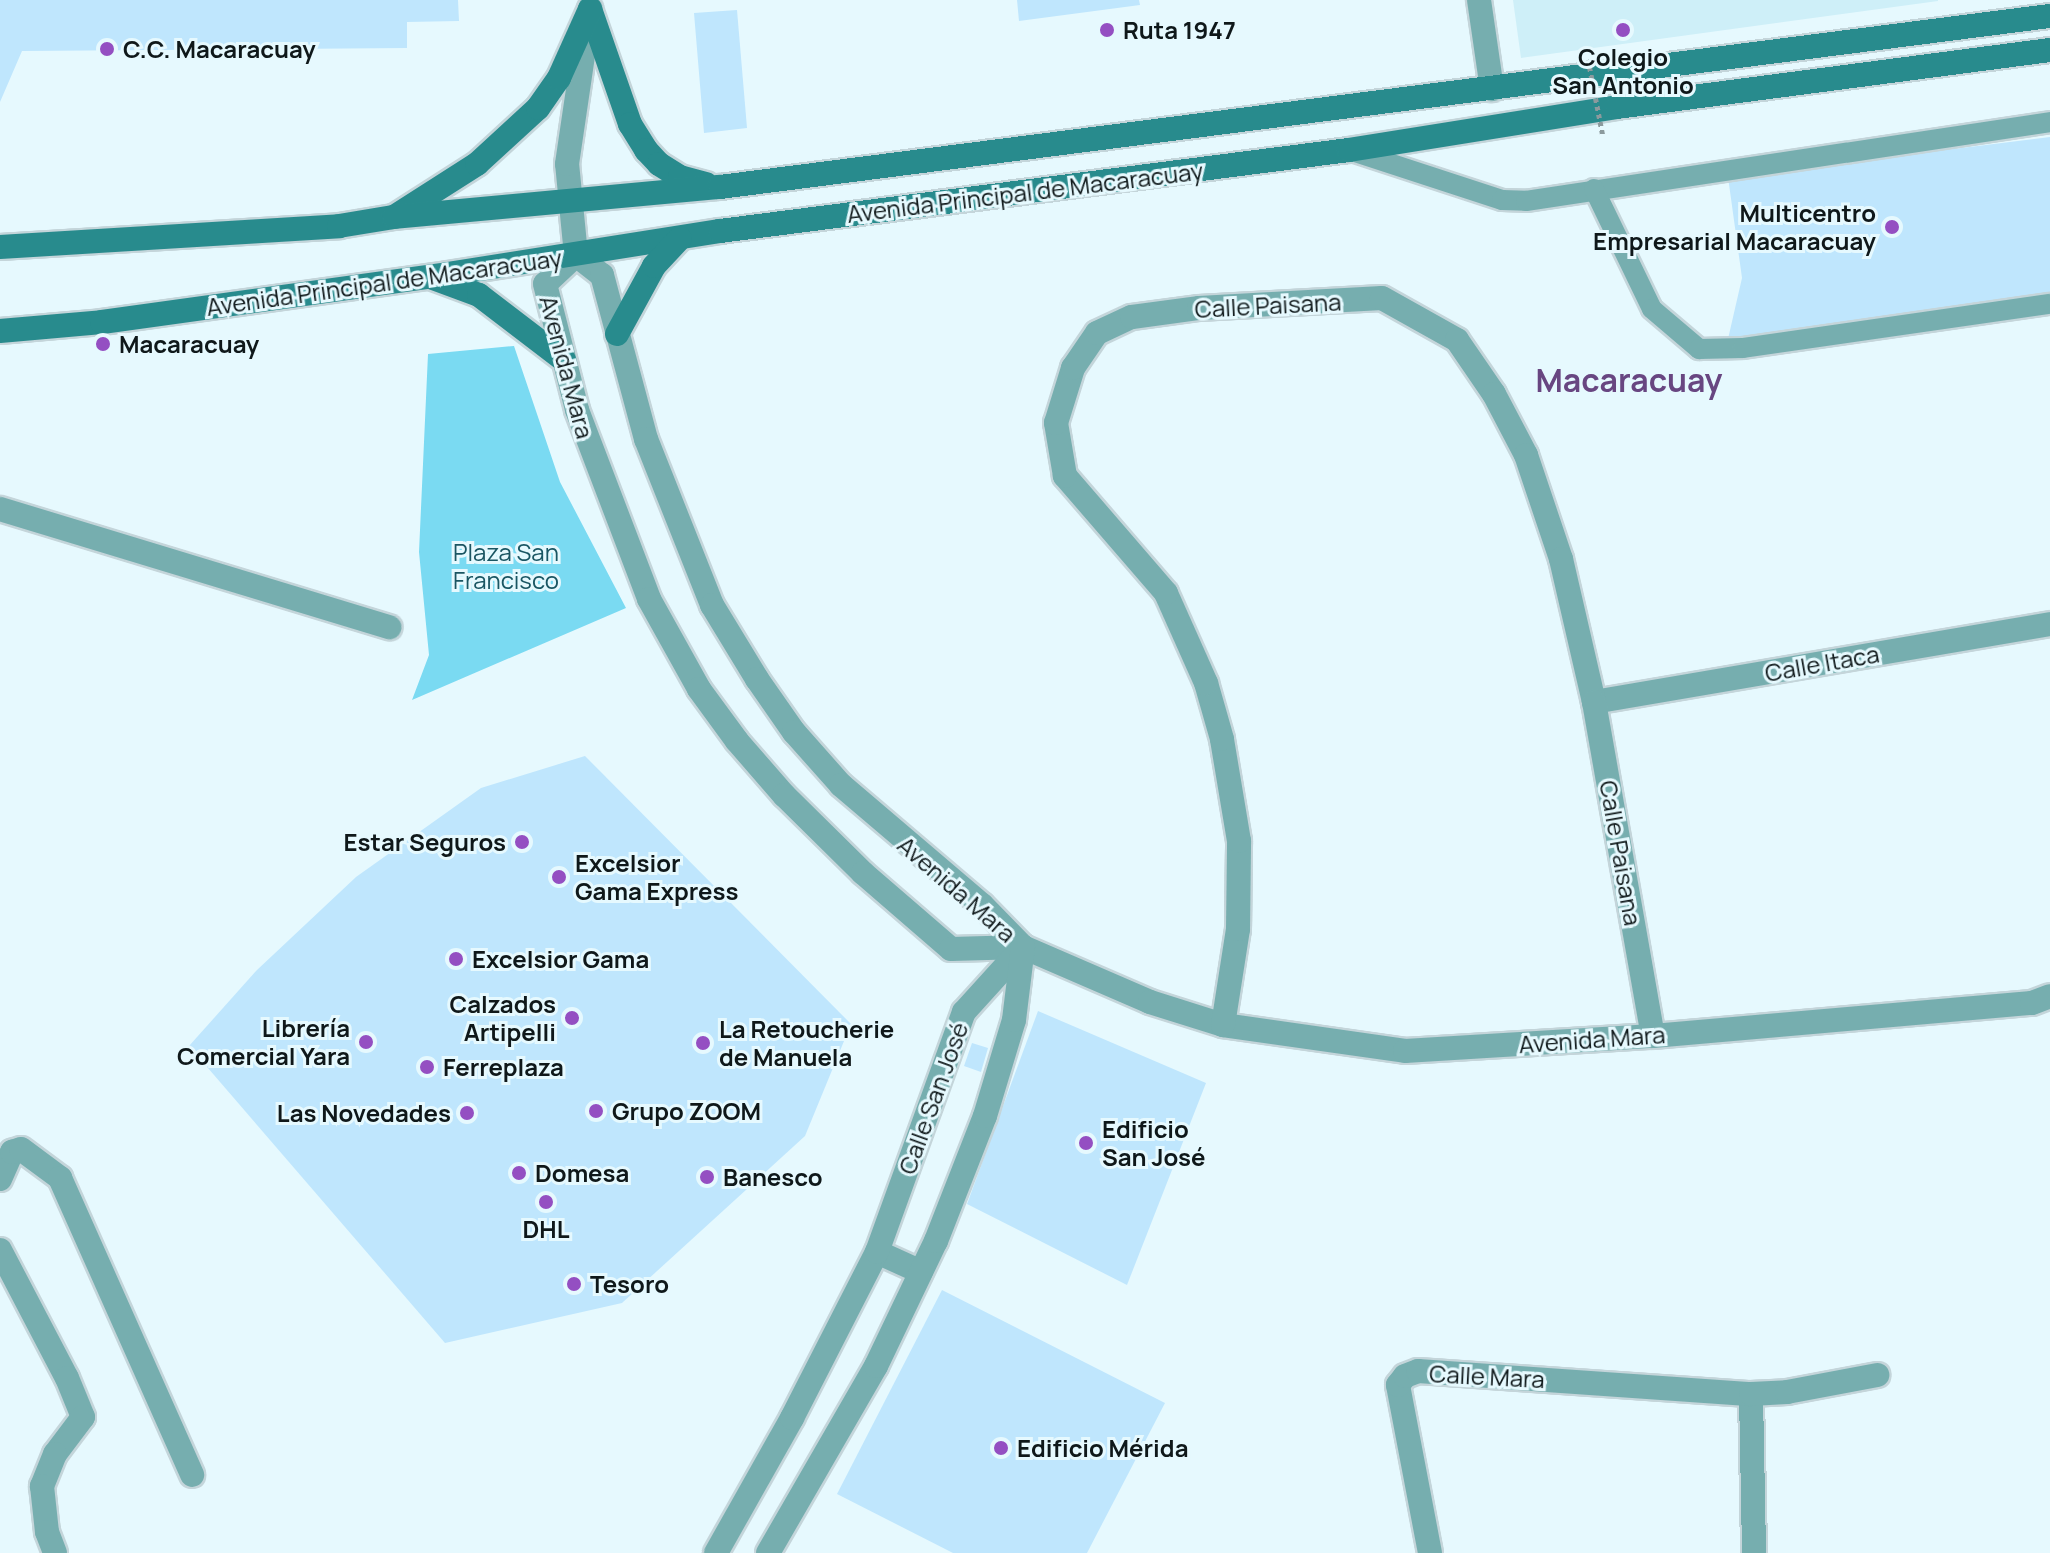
<!DOCTYPE html>
<meta charset="utf-8">
<style>
body{margin:0}
#map{position:relative;width:2050px;height:1553px;overflow:hidden;background:#e6f9fe;font-family:Manrope,sans-serif}
div>[style]{position:absolute}
.built>*{inset:0;background:#ceeff8}
.green>*{inset:0;background:#7adaf2}
.building>*{inset:0;background:#bfe6fd}
.roads{filter:drop-shadow(2px 0 #c4d5da) drop-shadow(-2px 0 #c4d5da) drop-shadow(0 2px #c4d5da) drop-shadow(0 -2px #c4d5da)}
.lane>*{height:20px;margin:-10px;padding:0 10px;transform-origin:10px;border-radius:10px;background:#76aeaf}
.street>*{height:24px;margin:-12px;padding:0 12px;transform-origin:12px;border-radius:12px;background:#76aeaf}
.secondary>*{height:24px;margin:-12px;padding:0 12px;transform-origin:12px;border-radius:12px;background:#288b8d}
.path-bridge>*{height:5px;margin-top:-2.5px;transform-origin:0;background:repeating-linear-gradient(90deg,#8b9a9d 0 4px,transparent 0 8px)}
.dots>*{width:22px;height:22px;translate:-50% -50%;box-sizing:border-box;border:4px solid #e6f9fe;border-radius:50%}
span{translate:-50% -50%;white-space:nowrap;text-align:center;line-height:1.15;-webkit-text-stroke:6px #e6f9fe;paint-order:stroke}
.poi-label{font-size:24px;color:#0f181a;font-weight:700}
.left{translate:0 -50%;text-align:left}
.right{translate:-100% -50%;text-align:right}
.street-label{font-size:24px;color:#0f181a}
.park-label{font-size:24px;color:#1a5663}
.district-label{font-size:32px;color:#684681;font-weight:700}
</style>
<div id="map">
<div class="built">
<i style="clip-path:polygon(1513px 0,1938px 0,1938px 1px,1521px 58px)"></i>
</div>
<div class="green">
<i style="clip-path:polygon(514px 346px,560px 482px,626px 608px,412px 700px,429px 655px,419px 552px,428px 354px)"></i>
</div>
<div class="building">
<i style="clip-path:polygon(0 0,458px 0,459px 21px,407px 22px,407px 48px,22px 51px,0 102px)"></i>
<i style="clip-path:polygon(1017px 0,1139px 0,1140px 5px,1019px 21px)"></i>
<i style="clip-path:polygon(737px 10px,747px 128px,704px 133px,694px 13px)"></i>
<i style="clip-path:polygon(2050px 137px,2050px 294px,1728px 339px,1742px 278px,1728px 177px)"></i>
<i style="clip-path:polygon(585px 756px,851px 1024px,805px 1136px,622px 1303px,445px 1343px,189px 1046px,257px 970px,356px 877px,481px 788px)"></i>
<i style="clip-path:polygon(1038px 1011px,1206px 1083px,1127px 1285px,967px 1204px)"></i>
<i style="clip-path:polygon(972px 1043px,988px 1048px,981px 1072px,964px 1066px)"></i>
<i style="clip-path:polygon(942px 1290px,1165px 1403px,1087px 1553px,953px 1553px,837px 1494px)"></i>
</div>
<div class="roads">
<div class="lane">
<i style="left:1349px;top:150px;width:161px;rotate:18.1deg"></i>
<i style="left:1502px;top:200px;width:24px;rotate:2deg"></i>
<i style="left:1526px;top:201px;width:530px;rotate:-8.57deg"></i>
<i style="left:1594px;top:189px;width:133px;rotate:64.2deg"></i>
<i style="left:1652px;top:309px;width:62px;rotate:40.4deg"></i>
<i style="left:1699px;top:349px;width:44px;rotate:-1.3deg"></i>
<i style="left:1743px;top:348px;width:310px;rotate:-8.2deg"></i>
</div>
<div class="street">
<i style="left:1479px;top:0;width:90px;rotate:81.7deg"></i>
<i style="left:576px;top:255px;width:33px;rotate:38deg"></i>
<i style="left:602px;top:275px;width:170px;rotate:75deg"></i>
<i style="left:646px;top:439px;width:179px;rotate:68.3deg"></i>
<i style="left:712px;top:605px;width:87px;rotate:58.7deg"></i>
<i style="left:757px;top:679px;width:65px;rotate:55.1deg"></i>
<i style="left:794px;top:732px;width:71px;rotate:48.4deg"></i>
<i style="left:841px;top:785px;width:185px;rotate:40.4deg"></i>
<i style="left:982px;top:905px;width:59px;rotate:45.7deg"></i>
<i style="left:1023px;top:947px;width:138px;rotate:23.4deg"></i>
<i style="left:1150px;top:1002px;width:77px;rotate:17.5deg"></i>
<i style="left:1223px;top:1025px;width:184px;rotate:8.1deg"></i>
<i style="left:1405px;top:1051px;width:248px;rotate:-3.5deg"></i>
<i style="left:1653px;top:1036px;width:380px;rotate:-5deg"></i>
<i style="left:2032px;top:1003px;width:19px;rotate:-21deg"></i>
<i style="left:576px;top:255px;width:42px;rotate:136.9deg"></i>
<i style="left:545px;top:284px;width:130px;rotate:75.7deg"></i>
<i style="left:577px;top:410px;width:202px;rotate:69.1deg"></i>
<i style="left:649px;top:599px;width:103px;rotate:60.9deg"></i>
<i style="left:699px;top:689px;width:64px;rotate:53.8deg"></i>
<i style="left:737px;top:741px;width:72px;rotate:49deg"></i>
<i style="left:784px;top:795px;width:111px;rotate:44.6deg"></i>
<i style="left:863px;top:873px;width:116px;rotate:40.8deg"></i>
<i style="left:951px;top:949px;width:72px;rotate:-1.6deg"></i>
<i style="left:576px;top:255px;width:91px;rotate:-95.6deg"></i>
<i style="left:567px;top:164px;width:144px;rotate:-81.6deg"></i>
<i style="left:0;top:509px;width:407px;rotate:16.9deg"></i>
<i style="left:1594px;top:702px;width:463px;rotate:-9.7deg"></i>
<i style="left:1223px;top:1025px;width:97px;rotate:-81.1deg"></i>
<i style="left:1238px;top:929px;width:88px;rotate:-89.3deg"></i>
<i style="left:1239px;top:841px;width:103px;rotate:-99.5deg"></i>
<i style="left:1222px;top:739px;width:58px;rotate:-105.9deg"></i>
<i style="left:1206px;top:683px;width:98px;rotate:-114deg"></i>
<i style="left:1166px;top:593px;width:155px;rotate:-130.8deg"></i>
<i style="left:1065px;top:476px;width:54px;rotate:-99.6deg"></i>
<i style="left:1056px;top:423px;width:58px;rotate:-72.8deg"></i>
<i style="left:1073px;top:368px;width:42px;rotate:-55.6deg"></i>
<i style="left:1097px;top:333px;width:38px;rotate:-25deg"></i>
<i style="left:1132px;top:317px;width:68px;rotate:-7.7deg"></i>
<i style="left:1199px;top:308px;width:183px;rotate:-3.1deg"></i>
<i style="left:1382px;top:298px;width:86px;rotate:29.2deg"></i>
<i style="left:1457px;top:340px;width:65px;rotate:55.6deg"></i>
<i style="left:1494px;top:394px;width:69px;rotate:62.3deg"></i>
<i style="left:1526px;top:455px;width:110px;rotate:71.4deg"></i>
<i style="left:1561px;top:559px;width:147px;rotate:77deg"></i>
<i style="left:1594px;top:702px;width:339px;rotate:80deg"></i>
<i style="left:0;top:1179px;width:30px;rotate:-66deg"></i>
<i style="left:12px;top:1152px;width:9px;rotate:-18deg"></i>
<i style="left:21px;top:1149px;width:49px;rotate:36.6deg"></i>
<i style="left:60px;top:1178px;width:325px;rotate:66deg"></i>
<i style="left:0;top:1250px;width:144px;rotate:62.4deg"></i>
<i style="left:67px;top:1378px;width:42px;rotate:67.7deg"></i>
<i style="left:83px;top:1417px;width:46px;rotate:127.1deg"></i>
<i style="left:55px;top:1454px;width:35px;rotate:112deg"></i>
<i style="left:42px;top:1486px;width:46px;rotate:83.8deg"></i>
<i style="left:47px;top:1532px;width:22px;rotate:69deg"></i>
<i style="left:877px;top:1252px;width:48px;rotate:24.4deg"></i>
<i style="left:1751px;top:1394px;width:159px;rotate:88.9deg"></i>
<i style="left:716px;top:1553px;width:155px;rotate:-60.6deg"></i>
<i style="left:792px;top:1418px;width:186px;rotate:-62.9deg"></i>
<i style="left:877px;top:1252px;width:255px;rotate:-70.1deg"></i>
<i style="left:964px;top:1012px;width:88px;rotate:-47.8deg"></i>
<i style="left:768px;top:1553px;width:216px;rotate:-60deg"></i>
<i style="left:876px;top:1366px;width:139px;rotate:-64.4deg"></i>
<i style="left:936px;top:1241px;width:134px;rotate:-68.6deg"></i>
<i style="left:985px;top:1116px;width:100px;rotate:-73.2deg"></i>
<i style="left:1014px;top:1020px;width:74px;rotate:-83deg"></i>
<i style="left:1430px;top:1553px;width:171px;rotate:-100.8deg"></i>
<i style="left:1398px;top:1385px;width:11px;rotate:-52deg"></i>
<i style="left:1405px;top:1376px;width:14px;rotate:-21deg"></i>
<i style="left:1418px;top:1371px;width:334px;rotate:4deg"></i>
<i style="left:1751px;top:1394px;width:36px;rotate:-3deg"></i>
<i style="left:1787px;top:1392px;width:92px;rotate:-10.7deg"></i>
</div>
<div class="secondary">
<i style="left:590px;top:9px;width:122px;rotate:70.8deg"></i>
<i style="left:630px;top:124px;width:31px;rotate:58deg"></i>
<i style="left:646px;top:150px;width:19px;rotate:47deg"></i>
<i style="left:659px;top:164px;width:25px;rotate:32deg"></i>
<i style="left:680px;top:177px;width:27px;rotate:15deg"></i>
<i style="left:397px;top:215px;width:95px;rotate:-32.5deg"></i>
<i style="left:477px;top:164px;width:83px;rotate:-42.6deg"></i>
<i style="left:538px;top:108px;width:37px;rotate:-55deg"></i>
<i style="left:559px;top:78px;width:76px;rotate:-65.8deg"></i>
<i style="left:0;top:247px;width:340px;rotate:-3.5deg"></i>
<i style="left:339px;top:226px;width:56px;rotate:-9.3deg"></i>
<i style="left:394px;top:217px;width:327px;rotate:-5.3deg"></i>
<i style="left:720px;top:187px;width:1341px;rotate:-7.33deg"></i>
<i style="left:433px;top:278px;width:49px;rotate:20.3deg"></i>
<i style="left:479px;top:295px;width:107px;rotate:37.4deg"></i>
<i style="left:0;top:331px;width:102px;rotate:-5deg"></i>
<i style="left:102px;top:322px;width:349px;rotate:-7.9deg"></i>
<i style="left:448px;top:274px;width:275px;rotate:-9deg"></i>
<i style="left:720px;top:231px;width:634px;rotate:-7.34deg"></i>
<i style="left:1349px;top:150px;width:271px;rotate:-9.1deg"></i>
<i style="left:1617px;top:107px;width:437px;rotate:-7.5deg"></i>
<i style="left:617px;top:334px;width:77px;rotate:-61.4deg"></i>
<i style="left:654px;top:266px;width:38px;rotate:-47deg"></i>
</div>
</div>
<div class="path-bridge">
<i style="left:1588px;top:59px;width:79px;rotate:79.1deg"></i>
</div>
<div class="dots">
<i style="left:1107px;top:30px;background:#944fc2"></i>
<i style="left:1623px;top:30px;background:#944fc2"></i>
<i style="left:107px;top:49px;background:#944fc2"></i>
<i style="left:1892px;top:227px;background:#944fc2"></i>
<i style="left:103px;top:344px;background:#944fc2"></i>
<i style="left:522px;top:842px;background:#944fc2"></i>
<i style="left:559px;top:877px;background:#944fc2"></i>
<i style="left:456px;top:959px;background:#944fc2"></i>
<i style="left:572px;top:1018px;background:#944fc2"></i>
<i style="left:366px;top:1042px;background:#944fc2"></i>
<i style="left:703px;top:1043px;background:#944fc2"></i>
<i style="left:427px;top:1067px;background:#944fc2"></i>
<i style="left:596px;top:1111px;background:#944fc2"></i>
<i style="left:467px;top:1113px;background:#944fc2"></i>
<i style="left:1086px;top:1143px;background:#944fc2"></i>
<i style="left:519px;top:1173px;background:#944fc2"></i>
<i style="left:707px;top:1177px;background:#944fc2"></i>
<i style="left:546px;top:1202px;background:#944fc2"></i>
<i style="left:574px;top:1284px;background:#944fc2"></i>
<i style="left:1001px;top:1448px;background:#944fc2"></i>
</div>
<div class="poi-label">
<span class="left" style="left:1123px;top:30px">Ruta 1947</span>
<span class="left" style="left:123px;top:49px">C.C. Macaracuay</span>
<span style="left:1623px;top:71px">Colegio<br>San Antonio</span>
<span class="right" style="left:1876px;top:227px">Multicentro<br>Empresarial Macaracuay</span>
<span class="left" style="left:119px;top:344px">Macaracuay</span>
<span class="right" style="left:506px;top:842px">Estar Seguros</span>
<span class="left" style="left:575px;top:877px">Excelsior<br>Gama Express</span>
<span class="left" style="left:472px;top:959px">Excelsior Gama</span>
<span class="right" style="left:556px;top:1018px">Calzados<br>Artipelli</span>
<span class="right" style="left:350px;top:1042px">Librería<br>Comercial Yara</span>
<span class="left" style="left:719px;top:1043px">La Retoucherie<br>de Manuela</span>
<span class="left" style="left:443px;top:1067px">Ferreplaza</span>
<span class="left" style="left:612px;top:1111px">Grupo ZOOM</span>
<span class="right" style="left:451px;top:1113px">Las Novedades</span>
<span class="left" style="left:1102px;top:1143px">Edificio<br>San José</span>
<span class="left" style="left:535px;top:1173px">Domesa</span>
<span class="left" style="left:723px;top:1177px">Banesco</span>
<span style="left:546px;top:1229px">DHL</span>
<span class="left" style="left:590px;top:1284px">Tesoro</span>
<span class="left" style="left:1017px;top:1448px">Edificio Mérida</span>
</div>
<div class="street-label">
<span style="left:1025px;top:192px;rotate:-7deg">Avenida Principal de Macaracuay</span>
<span style="left:384px;top:282px;rotate:-8deg">Avenida Principal de Macaracuay</span>
<span style="left:1268px;top:305px;rotate:-3deg">Calle Paisana</span>
<span style="left:567px;top:367px;rotate:75deg">Avenida Mara</span>
<span style="left:1822px;top:663px;rotate:-10deg">Calle Itaca</span>
<span style="left:1621px;top:853px;rotate:80deg">Calle Paisana</span>
<span style="left:957px;top:889px;rotate:41deg">Avenida Mara</span>
<span style="left:1592px;top:1039px;rotate:-4deg">Avenida Mara</span>
<span style="left:933px;top:1098px;rotate:-70deg">Calle San José</span>
<span style="left:1487px;top:1376px;rotate:3deg">Calle Mara</span>
</div>
<div class="park-label">
<span style="left:506px;top:566px">Plaza San<br>Francisco</span>
</div>
<div class="district-label">
<span style="left:1629px;top:380px">Macaracuay</span>
</div>
</div>
